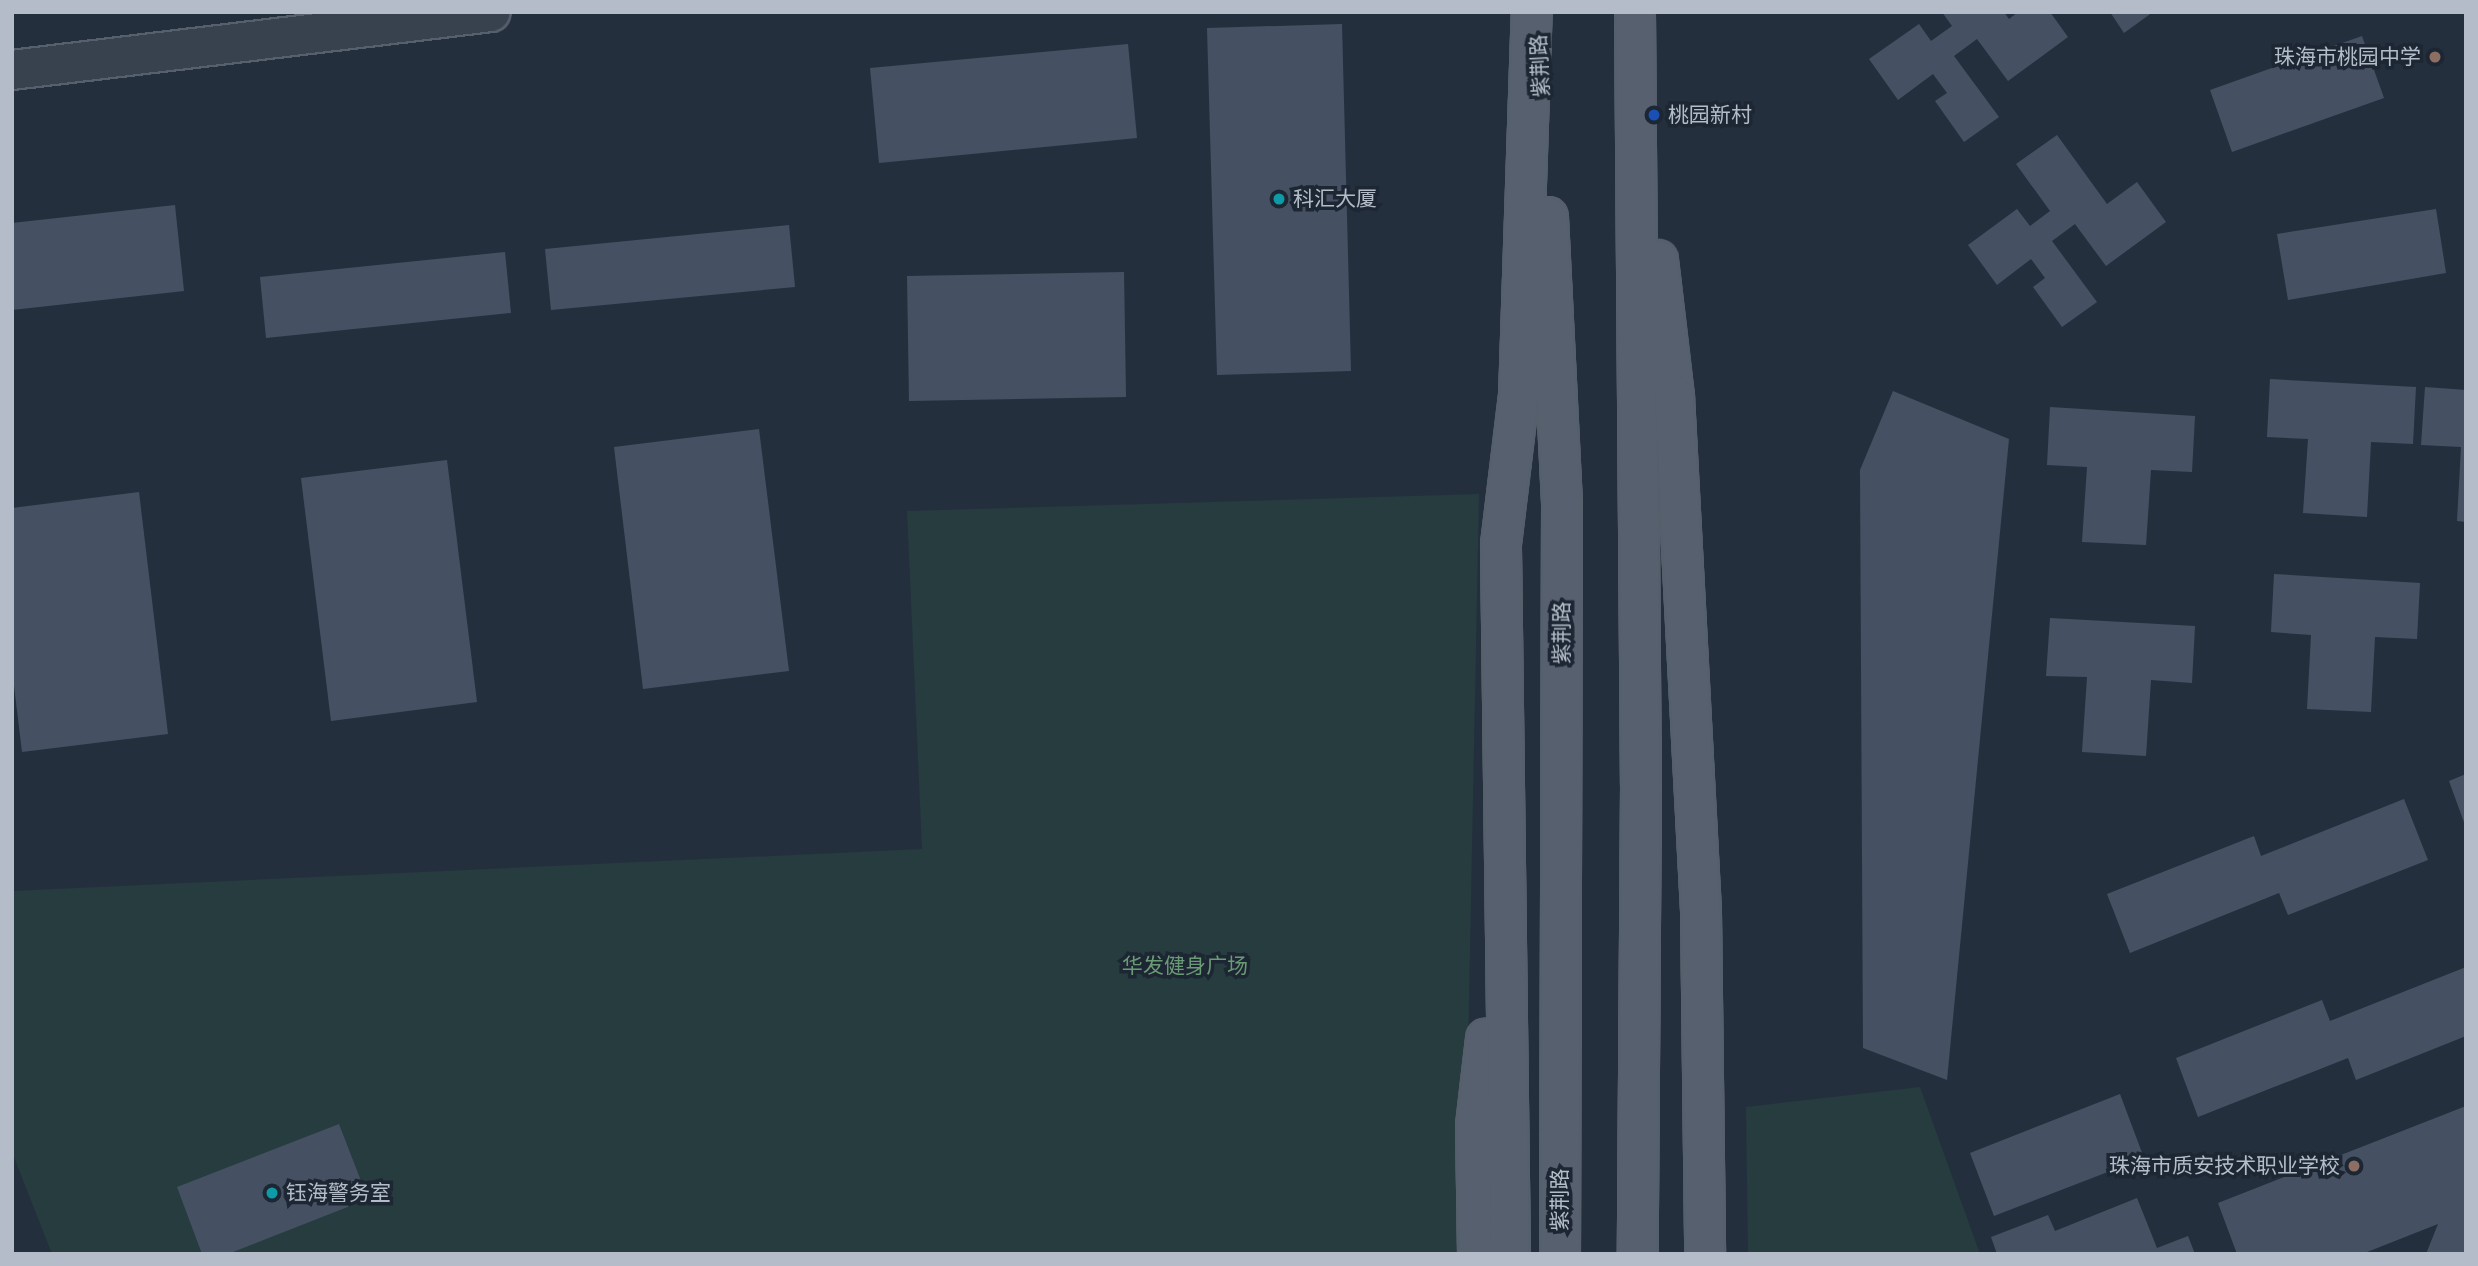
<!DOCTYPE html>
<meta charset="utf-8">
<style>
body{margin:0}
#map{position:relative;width:2478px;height:1266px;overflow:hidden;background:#242f3e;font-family:"Public Sans","Noto Sans SC",sans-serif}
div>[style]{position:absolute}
.green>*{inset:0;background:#263c3f}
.building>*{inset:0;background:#455162}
.roads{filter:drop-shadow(2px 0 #565f6c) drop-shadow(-2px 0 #565f6c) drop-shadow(0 2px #565f6c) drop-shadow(0 -2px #565f6c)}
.minor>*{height:38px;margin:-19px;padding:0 19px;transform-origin:19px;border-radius:19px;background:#38414e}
.major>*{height:38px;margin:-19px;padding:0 19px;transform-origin:19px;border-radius:19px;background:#56606e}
.dots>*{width:19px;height:19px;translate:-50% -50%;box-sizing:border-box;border:4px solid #1d2633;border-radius:50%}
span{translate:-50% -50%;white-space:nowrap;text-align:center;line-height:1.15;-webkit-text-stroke:7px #1d2633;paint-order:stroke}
.poi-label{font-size:21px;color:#b4bcc9}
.right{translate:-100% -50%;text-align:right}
.left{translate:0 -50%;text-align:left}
.street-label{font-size:21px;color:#b4bcc9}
.park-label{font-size:21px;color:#6b9a76}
.frame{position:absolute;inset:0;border:14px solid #b4bcc9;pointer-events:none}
</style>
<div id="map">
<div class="green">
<i style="clip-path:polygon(1479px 494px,1464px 1254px,52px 1254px,12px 1152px,12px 891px,922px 849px,907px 511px)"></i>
<i style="clip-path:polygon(1920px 1087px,1980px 1254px,1748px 1254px,1746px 1107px)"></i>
</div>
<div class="building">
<i style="clip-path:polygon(1942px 12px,2004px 12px,2009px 19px,2018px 12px,2050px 12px,2068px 37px,2008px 81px,1977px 39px,1954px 56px,1999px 117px,1964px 142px,1935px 101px,1947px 93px,1933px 74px,1898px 100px,1869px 59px,1919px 24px,1931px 41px,1952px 26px)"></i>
<i style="clip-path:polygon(2110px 12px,2153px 12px,2124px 33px)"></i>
<i style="clip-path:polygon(1342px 24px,1351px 371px,1217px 375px,1207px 28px)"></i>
<i style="clip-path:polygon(2362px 36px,2384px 98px,2232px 152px,2210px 90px)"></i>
<i style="clip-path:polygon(1128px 44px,1137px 138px,879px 163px,870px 68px)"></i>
<i style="clip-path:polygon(2057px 135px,2107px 204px,2137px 182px,2166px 222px,2106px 266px,2075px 224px,2052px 241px,2097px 302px,2062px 327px,2033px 287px,2045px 278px,2031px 259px,1997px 285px,1968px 245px,2017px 209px,2030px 226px,2050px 211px,2016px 164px)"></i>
<i style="clip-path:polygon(175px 205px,184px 291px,12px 310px,12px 223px)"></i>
<i style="clip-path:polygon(2436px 209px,2446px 273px,2288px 300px,2277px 234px)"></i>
<i style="clip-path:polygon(789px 225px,795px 287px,551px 310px,545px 249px)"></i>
<i style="clip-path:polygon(505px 252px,511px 313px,266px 338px,260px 277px)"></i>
<i style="clip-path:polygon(1124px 272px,1126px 397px,909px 401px,907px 276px)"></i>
<i style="clip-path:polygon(2270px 379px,2416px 387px,2413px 444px,2371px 442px,2367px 517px,2303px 513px,2308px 439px,2267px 437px)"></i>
<i style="clip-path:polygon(2425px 387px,2466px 390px,2466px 522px,2457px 521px,2461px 447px,2421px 445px)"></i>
<i style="clip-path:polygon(1893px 391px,2009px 439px,1947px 1080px,1863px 1048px,1860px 470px)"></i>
<i style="clip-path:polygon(2050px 407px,2195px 416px,2192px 472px,2151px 470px,2146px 545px,2082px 542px,2087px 467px,2047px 465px)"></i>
<i style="clip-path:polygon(759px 429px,789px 671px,643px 689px,614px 447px)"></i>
<i style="clip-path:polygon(447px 460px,477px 702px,331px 721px,301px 478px)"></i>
<i style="clip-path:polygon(139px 492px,168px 734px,22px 752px,12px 669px,12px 508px)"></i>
<i style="clip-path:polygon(2274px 574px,2420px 583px,2417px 639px,2375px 637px,2371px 712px,2307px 709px,2311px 635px,2271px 632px)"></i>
<i style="clip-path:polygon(2050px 618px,2195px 626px,2192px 683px,2151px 680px,2146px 756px,2082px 752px,2087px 677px,2046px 676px)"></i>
<i style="clip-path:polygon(2466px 774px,2466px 825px,2465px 825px,2449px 781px)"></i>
<i style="clip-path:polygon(2404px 799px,2428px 860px,2288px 915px,2279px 893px,2130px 953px,2107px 894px,2254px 836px,2261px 856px)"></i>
<i style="clip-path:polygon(2466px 967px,2466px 1036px,2356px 1080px,2348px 1058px,2198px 1117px,2176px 1058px,2322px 1000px,2330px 1021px)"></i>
<i style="clip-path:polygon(2120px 1094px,2144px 1158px,1994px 1216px,1970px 1153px)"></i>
<i style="clip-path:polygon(2466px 1106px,2466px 1254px,2426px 1254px,2438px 1224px,2362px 1254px,2237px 1254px,2218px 1203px)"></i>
<i style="clip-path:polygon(339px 1124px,368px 1199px,228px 1254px,202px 1254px,177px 1187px)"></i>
<i style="clip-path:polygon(2137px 1198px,2157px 1248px,2188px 1236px,2195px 1254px,1997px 1254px,1991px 1237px,2048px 1215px,2055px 1231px)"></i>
</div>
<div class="roads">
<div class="minor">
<i style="left:12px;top:70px;width:482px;rotate:-6.9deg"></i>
</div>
<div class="major">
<i style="left:1635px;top:12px;width:774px;rotate:89.56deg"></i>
<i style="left:1641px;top:786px;width:468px;rotate:90.4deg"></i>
<i style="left:1548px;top:217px;width:287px;rotate:87.2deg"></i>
<i style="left:1562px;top:504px;width:750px;rotate:90.15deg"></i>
<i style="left:1658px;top:260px;width:137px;rotate:83.3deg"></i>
<i style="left:1674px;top:396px;width:517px;rotate:87deg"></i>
<i style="left:1701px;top:912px;width:342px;rotate:89.3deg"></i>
<i style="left:1478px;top:1254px;width:129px;rotate:-90.9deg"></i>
<i style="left:1476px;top:1125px;width:87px;rotate:-83.4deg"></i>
<i style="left:1510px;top:1254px;width:710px;rotate:-90.73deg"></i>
<i style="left:1501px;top:544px;width:149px;rotate:-83.1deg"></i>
<i style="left:1519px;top:396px;width:384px;rotate:-88.1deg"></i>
</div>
</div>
<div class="dots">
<i style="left:2435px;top:57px;background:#8d6e63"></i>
<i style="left:1654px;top:115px;background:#1a4fb4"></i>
<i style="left:1279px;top:199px;background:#0f9aa8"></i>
<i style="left:2354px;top:1166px;background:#8d6e63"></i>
<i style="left:272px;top:1193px;background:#0f9aa8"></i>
</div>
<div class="poi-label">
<span class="right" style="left:2421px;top:57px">珠海市桃园中学</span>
<span class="left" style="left:1668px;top:115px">桃园新村</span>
<span class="left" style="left:1293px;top:199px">科汇大厦</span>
<span class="right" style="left:2340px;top:1166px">珠海市质安技术职业学校</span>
<span class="left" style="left:286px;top:1193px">钰海警务室</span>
</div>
<div class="street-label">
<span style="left:1540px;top:66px;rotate:-93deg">紫荆路</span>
<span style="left:1562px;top:633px;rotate:-90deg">紫荆路</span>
<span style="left:1560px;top:1200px;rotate:-90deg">紫荆路</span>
</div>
<div class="park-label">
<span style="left:1185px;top:966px">华发健身广场</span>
</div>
<div class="frame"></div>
</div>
